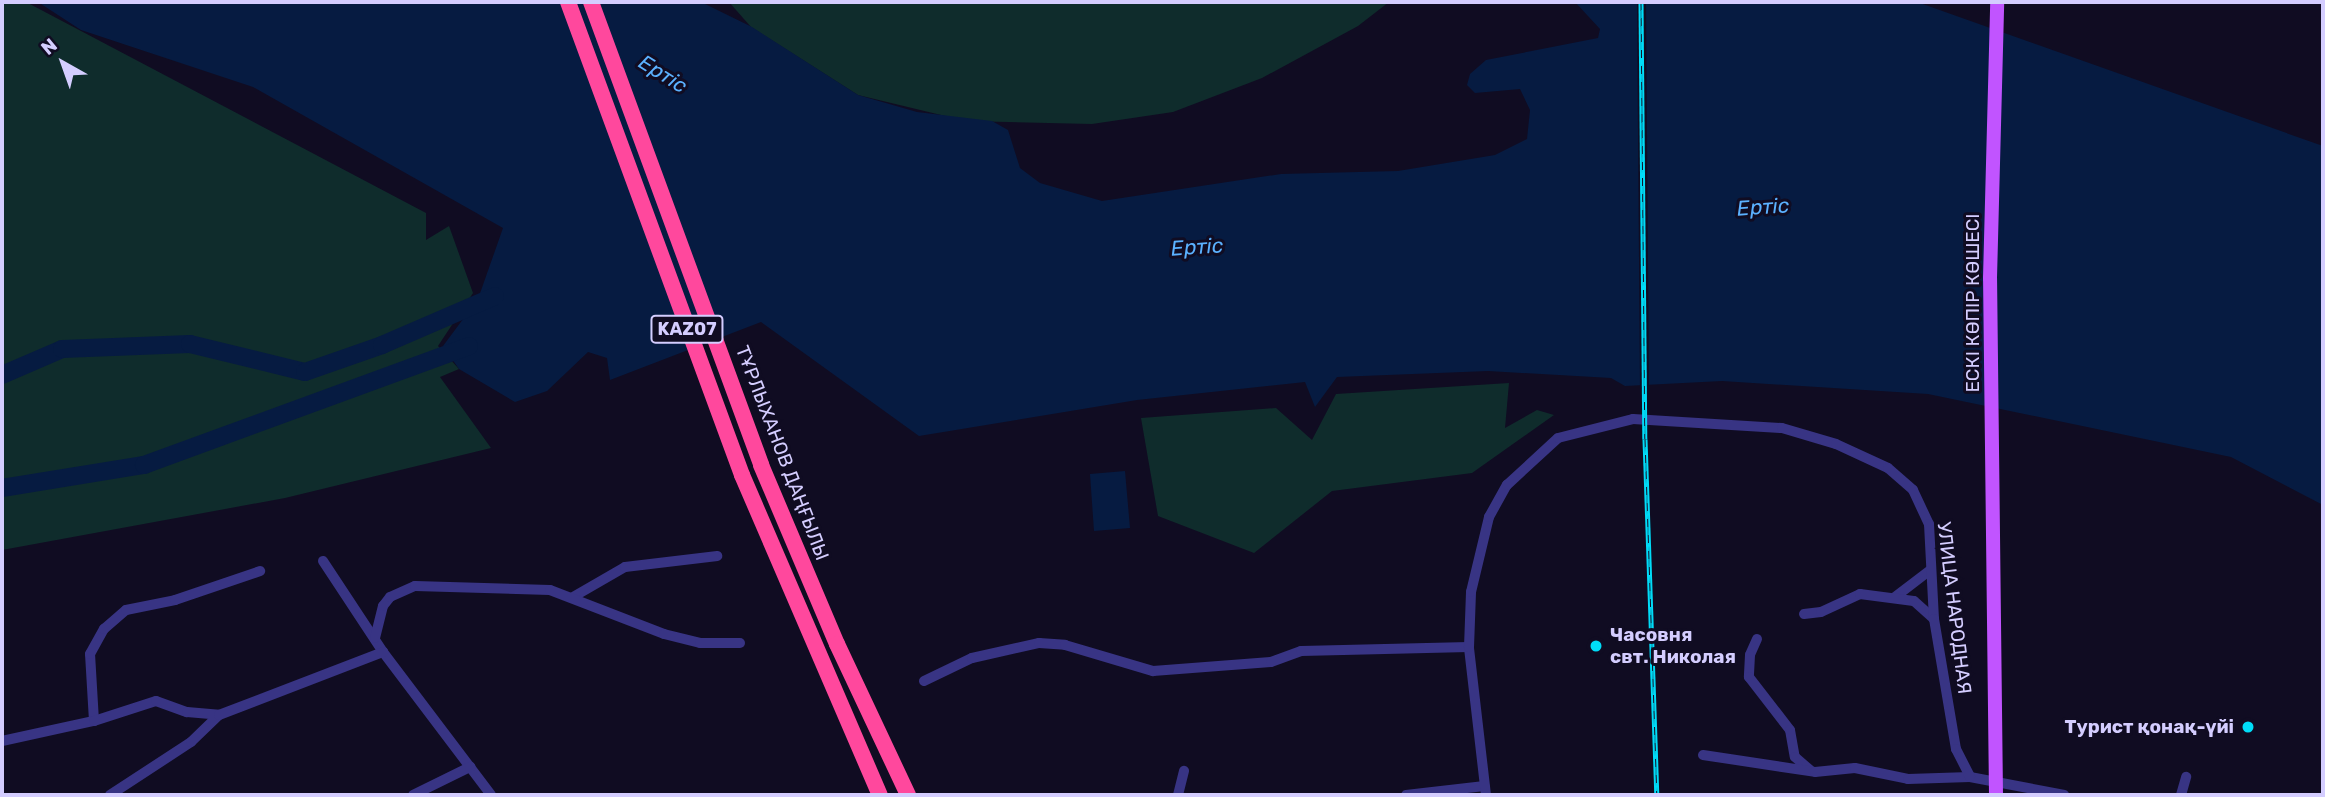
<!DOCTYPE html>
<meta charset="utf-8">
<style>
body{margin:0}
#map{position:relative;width:2325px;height:797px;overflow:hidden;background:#100c22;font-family:Rubik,sans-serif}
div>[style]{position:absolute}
.green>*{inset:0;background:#0f2c2c}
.water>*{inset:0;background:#061b41}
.pier>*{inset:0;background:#100c22}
.river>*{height:18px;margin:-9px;padding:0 9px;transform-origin:9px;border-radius:9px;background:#061b41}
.minor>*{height:10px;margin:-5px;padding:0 5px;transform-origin:5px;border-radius:5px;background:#383484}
.major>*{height:14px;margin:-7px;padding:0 7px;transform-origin:7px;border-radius:7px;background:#c154ff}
.highway>*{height:16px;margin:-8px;padding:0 8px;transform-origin:8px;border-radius:8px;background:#ff489d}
.rail>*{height:5px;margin-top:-2.5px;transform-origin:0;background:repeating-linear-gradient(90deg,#100c22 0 8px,#00dcf8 0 16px);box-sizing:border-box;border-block:2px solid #00dcf8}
.dots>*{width:19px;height:19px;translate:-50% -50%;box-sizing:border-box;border:4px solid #100c22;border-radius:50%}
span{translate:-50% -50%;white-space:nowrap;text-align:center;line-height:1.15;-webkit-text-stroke:6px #100c22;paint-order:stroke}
.shield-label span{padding:2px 5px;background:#100c22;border:2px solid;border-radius:5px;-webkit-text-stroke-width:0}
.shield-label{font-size:18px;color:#d4cdff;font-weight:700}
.street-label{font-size:19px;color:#d4cdff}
.poi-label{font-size:19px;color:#d4cdff;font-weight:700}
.left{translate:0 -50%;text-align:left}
.right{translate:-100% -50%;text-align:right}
.water-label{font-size:21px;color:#5bb1ff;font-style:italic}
.frame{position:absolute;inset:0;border:4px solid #d4cdff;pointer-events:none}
.north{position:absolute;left:28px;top:28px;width:70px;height:70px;-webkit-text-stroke:5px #100c22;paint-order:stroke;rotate:320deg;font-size:19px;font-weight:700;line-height:28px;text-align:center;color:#d4cdff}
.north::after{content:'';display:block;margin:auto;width:24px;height:32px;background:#d4cdff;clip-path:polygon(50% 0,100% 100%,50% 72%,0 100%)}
</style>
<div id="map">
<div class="green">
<i style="clip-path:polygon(2px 2px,26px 2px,426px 213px,426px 240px,449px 226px,473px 293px,438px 346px,459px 369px,440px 377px,491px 448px,285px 498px,2px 550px)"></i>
<i style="clip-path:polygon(729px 2px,1389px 2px,1358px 26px,1262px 78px,1173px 112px,1092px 124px,966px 121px,858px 95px,751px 27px)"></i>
<i style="clip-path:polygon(1509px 383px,1505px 428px,1537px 410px,1554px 415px,1472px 473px,1332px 491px,1254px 553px,1158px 516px,1141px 418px,1276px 408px,1312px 440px,1336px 394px)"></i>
</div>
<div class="water">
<i style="clip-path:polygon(38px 2px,701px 2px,752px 27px,858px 95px,917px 112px,992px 121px,1008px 130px,1020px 168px,1040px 183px,1102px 201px,1281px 174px,1398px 171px,1495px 155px,1527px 139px,1530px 110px,1520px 89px,1475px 93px,1467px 85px,1470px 74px,1486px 60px,1598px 38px,1600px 29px,1575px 2px,1917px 2px,2323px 146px,2323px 505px,2231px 457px,1928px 394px,1722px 381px,1625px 386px,1611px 378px,1488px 371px,1337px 377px,1315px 407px,1305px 382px,1137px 400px,919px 436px,761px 322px,610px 380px,607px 358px,588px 352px,547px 391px,515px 402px,459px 369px,443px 346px,478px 299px,503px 228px,253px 87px,81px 30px)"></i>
<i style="clip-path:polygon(1125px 471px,1130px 528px,1094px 531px,1090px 474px)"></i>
</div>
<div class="pier">
<i style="clip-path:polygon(1637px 2px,1646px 2px,1649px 388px,1640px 389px)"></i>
</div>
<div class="river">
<i style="left:2px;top:375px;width:65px;rotate:-23.4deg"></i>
<i style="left:62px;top:349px;width:128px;rotate:-2.2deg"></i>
<i style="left:190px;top:344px;width:118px;rotate:13.7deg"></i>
<i style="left:305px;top:372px;width:82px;rotate:-19.3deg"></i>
<i style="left:382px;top:345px;width:123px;rotate:-23.4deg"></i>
<i style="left:2px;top:488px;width:144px;rotate:-9.2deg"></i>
<i style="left:144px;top:465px;width:346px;rotate:-20.1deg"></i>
</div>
<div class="minor">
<i style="left:323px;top:561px;width:109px;rotate:56.6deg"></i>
<i style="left:383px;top:652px;width:179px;rotate:52.9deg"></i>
<i style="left:573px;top:597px;width:60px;rotate:-30deg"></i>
<i style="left:625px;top:567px;width:93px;rotate:-6.8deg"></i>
<i style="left:1895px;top:597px;width:43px;rotate:-37.4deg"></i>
<i style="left:1804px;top:614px;width:17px;rotate:-7deg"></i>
<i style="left:1821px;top:612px;width:43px;rotate:-24.8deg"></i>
<i style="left:1860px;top:594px;width:54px;rotate:7.4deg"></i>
<i style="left:1914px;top:601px;width:27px;rotate:42deg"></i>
<i style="left:375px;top:638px;width:33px;rotate:-76deg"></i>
<i style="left:383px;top:606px;width:11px;rotate:-52deg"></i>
<i style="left:390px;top:597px;width:27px;rotate:-24deg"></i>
<i style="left:415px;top:586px;width:135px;rotate:1.7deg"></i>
<i style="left:550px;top:590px;width:122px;rotate:21.1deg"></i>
<i style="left:664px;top:634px;width:37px;rotate:14deg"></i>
<i style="left:700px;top:643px;width:40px"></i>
<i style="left:1757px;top:639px;width:17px;rotate:114deg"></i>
<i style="left:1750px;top:655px;width:22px;rotate:93deg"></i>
<i style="left:1749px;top:677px;width:67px;rotate:52.3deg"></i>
<i style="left:1790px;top:730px;width:27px;rotate:80deg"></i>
<i style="left:1795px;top:757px;width:20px;rotate:41deg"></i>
<i style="left:924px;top:681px;width:53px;rotate:-25.6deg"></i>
<i style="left:972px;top:658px;width:69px;rotate:-12.6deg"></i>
<i style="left:1039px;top:643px;width:26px;rotate:4deg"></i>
<i style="left:1065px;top:645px;width:92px;rotate:16.5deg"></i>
<i style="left:1153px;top:671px;width:118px;rotate:-4.4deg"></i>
<i style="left:1271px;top:662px;width:32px;rotate:-20deg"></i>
<i style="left:1301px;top:651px;width:168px;rotate:-1.4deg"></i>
<i style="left:94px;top:721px;width:67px;rotate:-93.4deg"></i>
<i style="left:90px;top:654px;width:29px;rotate:-61deg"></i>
<i style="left:104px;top:629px;width:29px;rotate:-41deg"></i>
<i style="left:126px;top:610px;width:50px;rotate:-11.5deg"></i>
<i style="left:175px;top:600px;width:90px;rotate:-18.8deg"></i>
<i style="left:2px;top:741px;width:94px;rotate:-12.3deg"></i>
<i style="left:94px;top:721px;width:65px;rotate:-17.9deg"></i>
<i style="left:156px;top:701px;width:33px;rotate:20deg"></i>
<i style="left:187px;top:712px;width:32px;rotate:5deg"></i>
<i style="left:1703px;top:755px;width:113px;rotate:8.6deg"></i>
<i style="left:1815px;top:772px;width:40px;rotate:-5.7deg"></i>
<i style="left:1855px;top:768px;width:54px;rotate:11.7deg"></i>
<i style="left:1908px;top:779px;width:62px;rotate:-1.8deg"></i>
<i style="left:1970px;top:777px;width:96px;rotate:10.8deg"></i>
<i style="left:110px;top:795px;width:97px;rotate:-33.2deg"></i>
<i style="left:191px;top:742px;width:39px;rotate:-44deg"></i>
<i style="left:219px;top:715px;width:176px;rotate:-21deg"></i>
<i style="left:413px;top:795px;width:64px;rotate:-26.2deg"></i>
<i style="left:1178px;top:795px;width:25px;rotate:-76deg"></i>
<i style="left:1406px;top:795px;width:79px;rotate:-6.6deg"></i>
<i style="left:1486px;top:795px;width:149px;rotate:-96.6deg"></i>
<i style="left:1469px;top:647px;width:55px;rotate:-87.9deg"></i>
<i style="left:1471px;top:592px;width:77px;rotate:-76.5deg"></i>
<i style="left:1489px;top:517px;width:37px;rotate:-61deg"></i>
<i style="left:1507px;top:485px;width:69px;rotate:-42.7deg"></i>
<i style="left:1558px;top:438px;width:77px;rotate:-14.2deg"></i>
<i style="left:1633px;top:419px;width:149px;rotate:3.5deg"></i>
<i style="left:1782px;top:428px;width:56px;rotate:16.5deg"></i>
<i style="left:1836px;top:444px;width:57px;rotate:24.8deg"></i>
<i style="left:1888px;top:468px;width:33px;rotate:41deg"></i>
<i style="left:1913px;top:490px;width:38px;rotate:65deg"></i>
<i style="left:1929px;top:524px;width:95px;rotate:87deg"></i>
<i style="left:1934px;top:619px;width:132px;rotate:80.4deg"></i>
<i style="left:1956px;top:749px;width:31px;rotate:63deg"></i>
<i style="left:2181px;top:795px;width:19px;rotate:-74deg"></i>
</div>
<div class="major">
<i style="left:1996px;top:795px;width:517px;rotate:-90.66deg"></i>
<i style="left:1990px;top:278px;width:276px;rotate:-88.5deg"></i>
</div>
<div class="highway">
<i style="left:568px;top:2px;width:504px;rotate:69.8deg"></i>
<i style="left:742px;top:475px;width:348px;rotate:66.7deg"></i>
<i style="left:591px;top:2px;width:493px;rotate:69.8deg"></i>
<i style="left:761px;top:465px;width:194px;rotate:67deg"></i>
<i style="left:837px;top:644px;width:167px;rotate:64.8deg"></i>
</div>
<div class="rail">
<i style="left:1641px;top:2px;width:437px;rotate:89.5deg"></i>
<i style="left:1645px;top:439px;width:356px;rotate:88.1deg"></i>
</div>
<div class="dots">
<i style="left:1596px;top:646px;background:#00dcf8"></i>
<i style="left:2248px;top:727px;background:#00dcf8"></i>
</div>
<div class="shield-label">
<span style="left:687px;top:329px">KAZ07</span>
</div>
<div class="street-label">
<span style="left:1973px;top:303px;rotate:-90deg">ЕСКІ КӨПІР КӨШЕСІ</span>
<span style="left:782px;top:453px;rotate:69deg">ТҰРЛЫХАНОВ ДАҢҒЫЛЫ</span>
<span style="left:1954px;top:608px;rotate:83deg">УЛИЦА НАРОДНАЯ</span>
</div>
<div class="poi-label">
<span class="left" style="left:1610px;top:646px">Часовня<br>свт. Николая</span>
<span class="right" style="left:2234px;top:727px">Турист қонақ-үйі</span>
</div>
<div class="water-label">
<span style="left:663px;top:74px;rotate:32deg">Ертіс</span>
<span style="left:1763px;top:207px;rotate:-4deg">Ертіс</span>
<span style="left:1197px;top:247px;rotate:-4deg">Ертіс</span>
</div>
<div class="frame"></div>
<div class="north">N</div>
</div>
